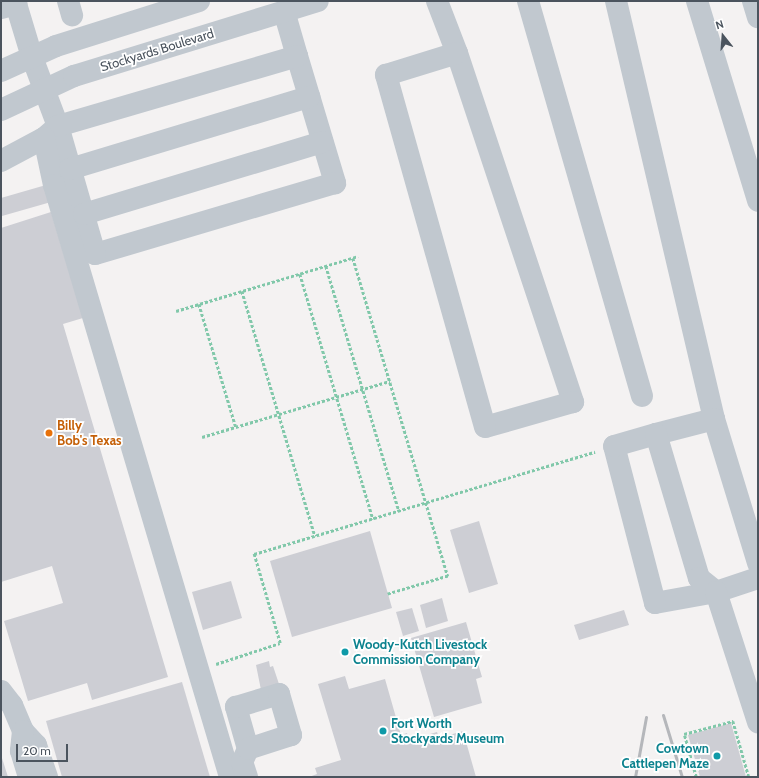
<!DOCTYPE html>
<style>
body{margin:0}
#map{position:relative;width:759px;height:778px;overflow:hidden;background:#f4f2f2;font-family:Cabin,sans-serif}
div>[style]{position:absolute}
.building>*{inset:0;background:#cdced4}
.path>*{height:2.5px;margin-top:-1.25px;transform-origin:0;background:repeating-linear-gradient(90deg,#81c8aa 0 3px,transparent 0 5px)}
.minor>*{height:22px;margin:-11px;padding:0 11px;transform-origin:11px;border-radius:11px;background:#c1c8cf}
.rail>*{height:3px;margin:-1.5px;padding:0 1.5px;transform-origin:1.5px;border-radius:1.5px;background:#b5b7bb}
.dots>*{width:11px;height:11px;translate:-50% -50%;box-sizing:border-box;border:2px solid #fff;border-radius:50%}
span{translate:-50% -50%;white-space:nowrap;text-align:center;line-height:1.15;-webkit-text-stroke:3.5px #fff;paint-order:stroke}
.street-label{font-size:13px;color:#4b545e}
.food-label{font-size:13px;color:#c56008;font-weight:700}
.left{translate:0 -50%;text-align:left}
.culture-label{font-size:13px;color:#0d838f;font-weight:700}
.right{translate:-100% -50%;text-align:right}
.frame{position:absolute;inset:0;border:2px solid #4b545e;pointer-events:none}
.north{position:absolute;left:703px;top:16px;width:40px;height:40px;-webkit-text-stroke:3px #fff;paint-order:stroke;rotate:343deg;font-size:11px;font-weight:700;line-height:16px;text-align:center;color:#4b545e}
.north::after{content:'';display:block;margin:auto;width:14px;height:18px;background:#4b545e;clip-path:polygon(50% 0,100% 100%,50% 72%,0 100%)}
.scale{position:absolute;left:16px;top:744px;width:52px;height:18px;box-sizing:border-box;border:2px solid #4b545e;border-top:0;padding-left:5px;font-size:12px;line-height:14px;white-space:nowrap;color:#4b545e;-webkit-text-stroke:3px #fff;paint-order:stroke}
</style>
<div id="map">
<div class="building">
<i style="clip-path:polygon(46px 185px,51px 202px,2px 216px,1px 198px)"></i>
<i style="clip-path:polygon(51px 212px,83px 318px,63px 324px,168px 677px,92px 700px,87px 683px,28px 701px,4px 621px,63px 603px,52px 566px,1px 582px,1px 228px)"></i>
<i style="clip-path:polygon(479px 521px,498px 584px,469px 593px,450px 530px)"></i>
<i style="clip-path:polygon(370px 531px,392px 608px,292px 637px,270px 561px)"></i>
<i style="clip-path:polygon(231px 581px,242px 618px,203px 630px,192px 592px)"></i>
<i style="clip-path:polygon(442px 598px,448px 621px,426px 628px,420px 605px)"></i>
<i style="clip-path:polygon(412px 608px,419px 631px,403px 636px,396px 612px)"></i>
<i style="clip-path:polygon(624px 610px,629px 625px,579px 640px,574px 625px)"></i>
<i style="clip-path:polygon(466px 622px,482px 677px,476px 679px,482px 703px,434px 717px,411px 638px)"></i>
<i style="clip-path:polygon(269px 661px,270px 667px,273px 666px,279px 684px,261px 690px,256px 665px)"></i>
<i style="clip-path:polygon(345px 676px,349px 689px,385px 679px,401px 735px,407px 733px,409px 740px,437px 732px,439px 738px,463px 731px,476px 777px,309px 777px,317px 774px,315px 768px,341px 760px,318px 684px)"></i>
<i style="clip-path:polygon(182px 682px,210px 777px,62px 777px,46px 721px)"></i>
<i style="clip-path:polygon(731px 723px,746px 777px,700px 777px,688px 735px)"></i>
<i style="clip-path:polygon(1px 755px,8px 777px,1px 777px)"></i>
</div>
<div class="path">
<i style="left:353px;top:258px;width:332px;rotate:73.4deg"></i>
<i style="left:448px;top:576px;width:63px;rotate:163.3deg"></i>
<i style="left:326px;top:266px;width:256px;rotate:73.4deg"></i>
<i style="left:300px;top:274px;width:256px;rotate:73.4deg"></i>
<i style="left:242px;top:291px;width:256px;rotate:73.4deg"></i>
<i style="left:199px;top:304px;width:128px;rotate:73.3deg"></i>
<i style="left:176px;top:311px;width:190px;rotate:-16.8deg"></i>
<i style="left:202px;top:437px;width:196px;rotate:-16.6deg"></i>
<i style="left:216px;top:664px;width:67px;rotate:-18.2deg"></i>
<i style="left:280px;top:643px;width:93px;rotate:-106.3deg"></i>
<i style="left:254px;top:554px;width:356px;rotate:-16.7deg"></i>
<i style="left:696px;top:777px;width:45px;rotate:-105.6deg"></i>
<i style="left:684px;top:734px;width:51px;rotate:-14.9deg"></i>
<i style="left:733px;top:721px;width:58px;rotate:74.1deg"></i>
</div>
<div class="minor">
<i style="left:68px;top:1px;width:15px;rotate:74deg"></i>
<i style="left:437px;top:1px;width:56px;rotate:69deg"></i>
<i style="left:457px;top:53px;width:368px;rotate:71.6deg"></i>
<i style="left:573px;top:402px;width:91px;rotate:164.1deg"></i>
<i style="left:485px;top:427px;width:366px;rotate:-105.7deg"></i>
<i style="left:386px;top:75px;width:74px;rotate:-17.2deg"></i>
<i style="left:528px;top:1px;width:411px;rotate:73.9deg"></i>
<i style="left:616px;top:1px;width:429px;rotate:76.8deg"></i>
<i style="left:714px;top:419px;width:151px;rotate:73deg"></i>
<i style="left:697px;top:1px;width:209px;rotate:73deg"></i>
<i style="left:753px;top:1px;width:17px;rotate:73deg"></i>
<i style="left:1px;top:8px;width:16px;rotate:-15deg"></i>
<i style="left:16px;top:4px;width:55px;rotate:73.2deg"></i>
<i style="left:32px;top:57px;width:74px;rotate:69.4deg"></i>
<i style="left:58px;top:126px;width:18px;rotate:139deg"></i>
<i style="left:44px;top:138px;width:49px;rotate:151.9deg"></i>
<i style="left:284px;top:11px;width:47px;rotate:73.9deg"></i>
<i style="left:297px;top:56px;width:133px;rotate:73.3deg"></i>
<i style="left:335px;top:183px;width:250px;rotate:163.5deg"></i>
<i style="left:95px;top:254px;width:133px;rotate:-106.1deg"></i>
<i style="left:58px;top:126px;width:249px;rotate:-16.3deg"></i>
<i style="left:1px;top:71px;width:60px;rotate:-24.4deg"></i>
<i style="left:56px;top:46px;width:150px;rotate:-17.5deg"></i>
<i style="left:1px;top:110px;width:81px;rotate:-25deg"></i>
<i style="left:74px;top:76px;width:255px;rotate:-17.1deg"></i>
<i style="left:44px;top:138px;width:48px;rotate:78deg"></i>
<i style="left:54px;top:185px;width:618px;rotate:73.44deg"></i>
<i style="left:70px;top:169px;width:250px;rotate:-16.8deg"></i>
<i style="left:84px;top:214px;width:249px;rotate:-16.8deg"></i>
<i style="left:656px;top:434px;width:60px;rotate:-14.5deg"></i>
<i style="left:758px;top:578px;width:44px;rotate:161.6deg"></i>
<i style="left:716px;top:592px;width:62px;rotate:169.8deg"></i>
<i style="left:655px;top:603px;width:162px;rotate:-104.6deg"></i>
<i style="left:614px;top:446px;width:44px;rotate:-15.9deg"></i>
<i style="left:656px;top:434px;width:150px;rotate:73.4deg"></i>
<i style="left:699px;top:578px;width:22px;rotate:39deg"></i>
<i style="left:716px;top:592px;width:137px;rotate:72.1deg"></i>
<i style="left:1px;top:691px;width:18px;rotate:52deg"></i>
<i style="left:12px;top:705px;width:28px;rotate:67deg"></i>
<i style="left:23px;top:731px;width:19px;rotate:47deg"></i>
<i style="left:36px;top:745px;width:34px;rotate:71deg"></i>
<i style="left:23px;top:731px;width:20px;rotate:96deg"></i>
<i style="left:21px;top:751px;width:27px;rotate:73deg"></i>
<i style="left:247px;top:777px;width:16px;rotate:-108deg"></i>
<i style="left:242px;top:762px;width:14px;rotate:-65deg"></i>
<i style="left:248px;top:749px;width:44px;rotate:-105.9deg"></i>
<i style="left:236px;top:707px;width:45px;rotate:-16.8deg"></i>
<i style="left:279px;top:694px;width:43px;rotate:73.7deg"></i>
<i style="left:291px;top:735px;width:45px;rotate:162deg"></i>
</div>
<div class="rail">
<i style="left:663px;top:715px;width:65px;rotate:73deg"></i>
<i style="left:635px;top:777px;width:61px;rotate:-79.6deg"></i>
</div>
<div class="dots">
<i style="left:49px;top:433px;background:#e8710a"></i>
<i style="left:345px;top:652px;background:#0f9aa8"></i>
<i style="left:383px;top:731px;background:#0f9aa8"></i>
<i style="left:717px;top:756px;background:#0f9aa8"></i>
</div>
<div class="street-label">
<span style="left:157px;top:50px;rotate:-17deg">Stockyards Boulevard</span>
</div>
<div class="food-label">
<span class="left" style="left:57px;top:433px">Billy<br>Bob's Texas</span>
</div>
<div class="culture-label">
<span class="left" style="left:353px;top:652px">Woody-Kutch Livestock<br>Commission Company</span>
<span class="left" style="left:391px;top:731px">Fort Worth<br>Stockyards Museum</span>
<span class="right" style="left:709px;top:756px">Cowtown<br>Cattlepen Maze</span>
</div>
<div class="frame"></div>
<div class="north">N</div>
<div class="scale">20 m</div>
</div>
